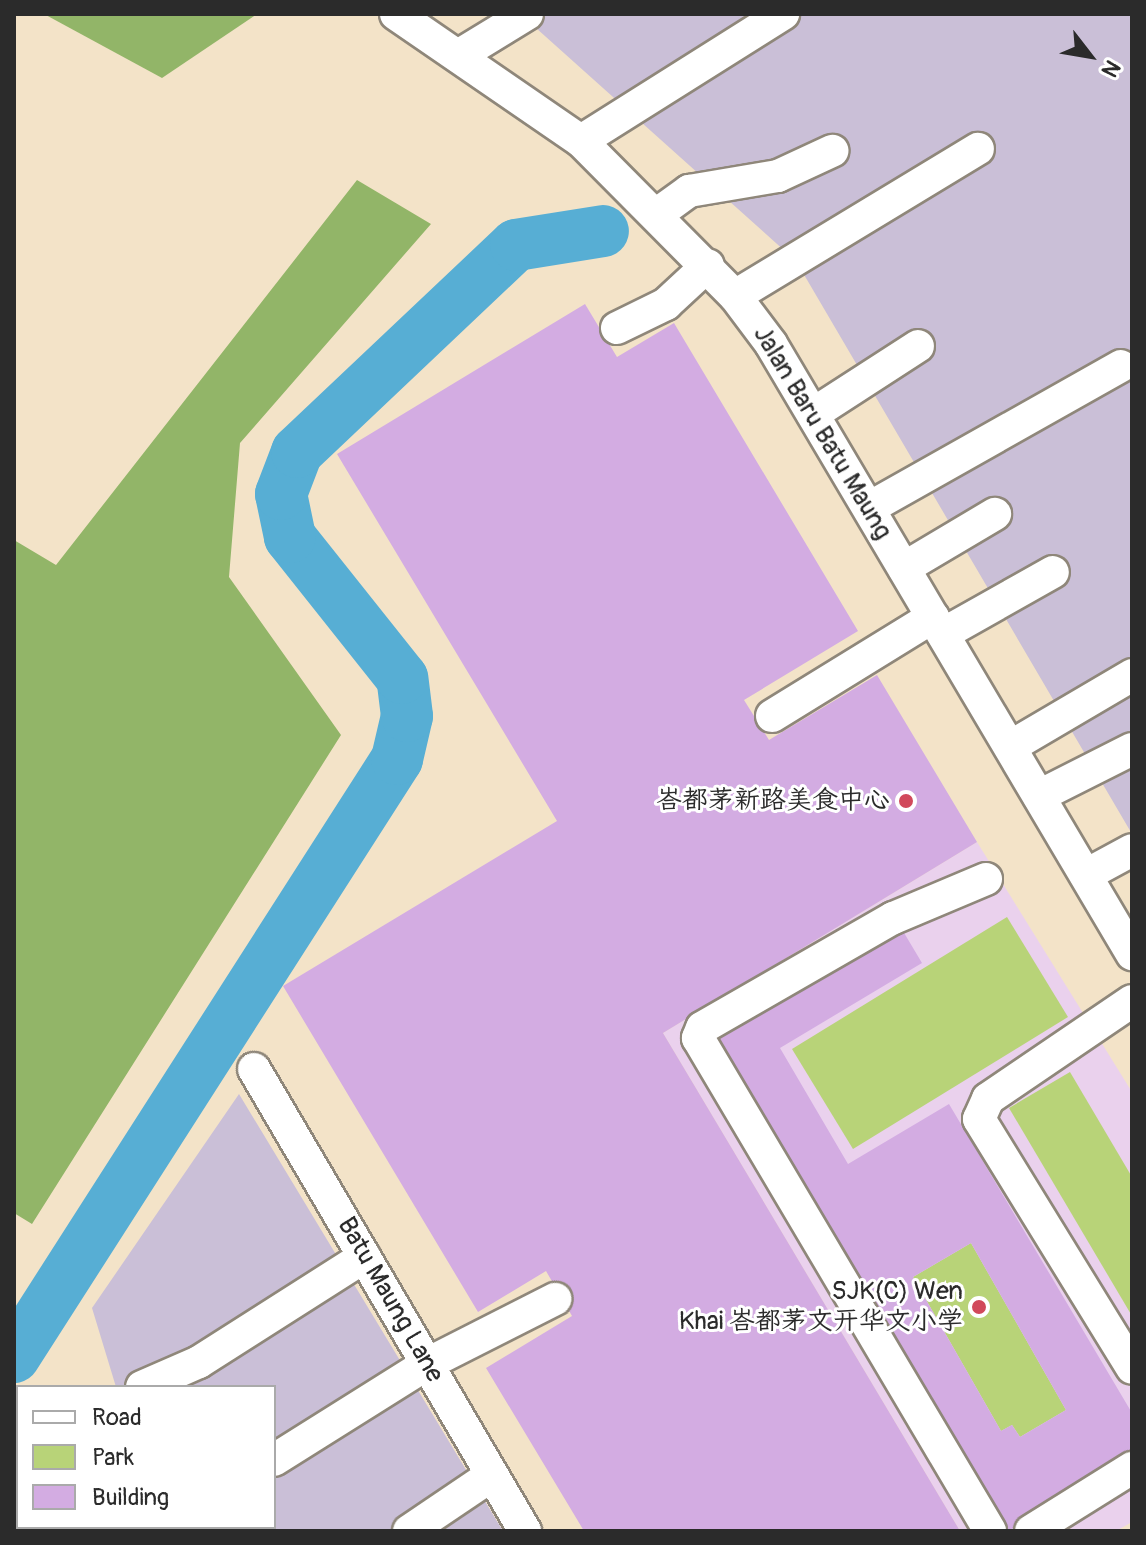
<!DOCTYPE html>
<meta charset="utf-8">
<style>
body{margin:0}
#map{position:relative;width:1146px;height:1545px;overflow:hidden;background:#f3e3c8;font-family:Pangolin,"LXGW WenKai TC",sans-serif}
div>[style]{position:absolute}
.built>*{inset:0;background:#ead1ed}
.industrial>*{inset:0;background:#cabfd7}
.green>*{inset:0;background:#b8d378}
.forest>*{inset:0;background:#92b568}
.river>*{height:52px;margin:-26px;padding:0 26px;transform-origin:26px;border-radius:26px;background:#57aed4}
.building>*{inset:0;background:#d3ace2}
.roads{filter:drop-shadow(2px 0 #8f877a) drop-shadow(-2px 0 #8f877a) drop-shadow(0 2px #8f877a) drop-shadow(0 -2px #8f877a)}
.minor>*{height:32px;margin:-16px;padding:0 16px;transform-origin:16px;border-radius:16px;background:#fff}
.dots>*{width:22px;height:22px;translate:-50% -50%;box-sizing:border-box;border:4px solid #fff;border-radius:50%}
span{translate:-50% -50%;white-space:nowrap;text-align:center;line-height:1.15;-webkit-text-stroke:6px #fff;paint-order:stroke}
.street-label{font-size:26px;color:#2b2b2b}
.poi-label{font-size:26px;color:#2b2b2b}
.right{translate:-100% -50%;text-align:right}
.frame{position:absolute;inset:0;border:16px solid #2b2b2b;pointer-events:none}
.legend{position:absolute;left:16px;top:1385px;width:260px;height:144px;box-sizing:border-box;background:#fff;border:2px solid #aaa;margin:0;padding:10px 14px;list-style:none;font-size:24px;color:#2b2b2b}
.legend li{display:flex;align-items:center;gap:16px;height:40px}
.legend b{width:40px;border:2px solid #aaa}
.north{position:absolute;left:1050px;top:16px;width:80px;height:80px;-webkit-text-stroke:6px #fff;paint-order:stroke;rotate:121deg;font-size:22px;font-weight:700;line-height:32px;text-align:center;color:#2b2b2b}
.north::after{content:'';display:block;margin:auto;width:28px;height:36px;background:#2b2b2b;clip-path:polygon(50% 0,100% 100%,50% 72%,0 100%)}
</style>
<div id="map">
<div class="built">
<i style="clip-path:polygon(977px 842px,1132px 1092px,1132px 1522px,1116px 1531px,960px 1531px,663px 1033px)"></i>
</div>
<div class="industrial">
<i style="clip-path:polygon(509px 14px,1132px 14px,1132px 834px,796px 261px,536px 28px)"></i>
<i style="clip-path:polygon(239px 1094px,503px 1531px,14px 1531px,18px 1524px,274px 1527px,274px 1387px,116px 1387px,92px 1308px)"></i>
</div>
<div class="green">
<i style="clip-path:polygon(1007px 917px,1068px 1017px,853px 1149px,792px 1049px)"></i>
<i style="clip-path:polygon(1070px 1072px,1132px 1177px,1132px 1316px,1009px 1108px)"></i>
<i style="clip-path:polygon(971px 1243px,1066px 1410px,1020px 1437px,1012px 1425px,1001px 1431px,913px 1277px)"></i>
</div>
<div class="forest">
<i style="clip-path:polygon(44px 14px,257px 14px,162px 78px)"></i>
<i style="clip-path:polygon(357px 180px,431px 224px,240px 443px,229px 577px,341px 735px,32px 1224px,14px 1213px,14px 540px,56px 565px)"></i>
</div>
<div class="river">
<i style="left:14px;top:1357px;width:710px;rotate:-57.36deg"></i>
<i style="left:397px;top:759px;width:44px;rotate:-76.9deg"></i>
<i style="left:407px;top:716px;width:38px;rotate:-97deg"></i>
<i style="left:402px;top:678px;width:180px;rotate:-128.5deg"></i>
<i style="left:290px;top:537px;width:44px;rotate:-101.8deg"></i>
<i style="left:281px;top:494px;width:45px;rotate:-69.1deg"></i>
<i style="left:297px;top:452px;width:301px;rotate:-43.4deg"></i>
<i style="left:516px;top:245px;width:88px;rotate:-9.1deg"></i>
</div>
<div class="building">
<i style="clip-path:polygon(585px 304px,617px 357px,674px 323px,858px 631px,744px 700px,769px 740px,877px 675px,977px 842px,663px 1033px,960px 1531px,584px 1531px,486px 1368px,572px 1316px,546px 1271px,478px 1312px,283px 986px,557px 821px,337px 454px)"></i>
<i style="clip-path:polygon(evenodd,897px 921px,922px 963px,780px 1048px,848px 1164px,949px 1104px,1132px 1413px,1132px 1490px,1094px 1513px,1079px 1488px,1008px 1531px,708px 1034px,897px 921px,971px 1243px,1066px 1410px,1020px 1437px,1012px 1425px,1001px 1431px,913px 1277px,971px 1243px)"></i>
</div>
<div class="roads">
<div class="minor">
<i style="left:396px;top:14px;width:224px;rotate:34.5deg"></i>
<i style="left:581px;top:141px;width:218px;rotate:45.2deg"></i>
<i style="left:735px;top:296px;width:60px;rotate:53.1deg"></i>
<i style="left:771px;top:344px;width:709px;rotate:59.38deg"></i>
<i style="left:463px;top:53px;width:75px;rotate:-31.4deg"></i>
<i style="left:581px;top:141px;width:239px;rotate:-32.2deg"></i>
<i style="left:660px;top:212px;width:36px;rotate:-36deg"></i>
<i style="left:689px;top:191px;width:90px;rotate:-9.6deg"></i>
<i style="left:778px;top:176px;width:60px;rotate:-24.8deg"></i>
<i style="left:735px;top:296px;width:284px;rotate:-31.2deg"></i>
<i style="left:617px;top:328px;width:55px;rotate:-26.1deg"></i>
<i style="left:666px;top:304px;width:57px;rotate:-42.9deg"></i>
<i style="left:813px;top:414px;width:125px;rotate:-32.9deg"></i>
<i style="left:869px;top:508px;width:289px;rotate:-29.4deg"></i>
<i style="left:904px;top:568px;width:106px;rotate:-30.7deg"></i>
<i style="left:943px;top:634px;width:126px;rotate:-29.4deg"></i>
<i style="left:772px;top:716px;width:189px;rotate:-31.6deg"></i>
<i style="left:1010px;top:747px;width:142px;rotate:-30.5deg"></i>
<i style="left:1039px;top:796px;width:104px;rotate:-26.8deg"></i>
<i style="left:1086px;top:875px;width:52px;rotate:-28.5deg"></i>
<i style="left:986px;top:879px;width:101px;rotate:157.2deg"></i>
<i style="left:893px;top:918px;width:220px;rotate:150.1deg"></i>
<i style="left:702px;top:1028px;width:11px;rotate:112deg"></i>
<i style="left:698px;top:1038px;width:573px;rotate:59.36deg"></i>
<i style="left:1132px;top:1001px;width:174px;rotate:145.8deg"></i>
<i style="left:988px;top:1099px;width:22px;rotate:114deg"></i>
<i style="left:979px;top:1119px;width:292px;rotate:58.4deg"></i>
<i style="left:254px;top:1069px;width:536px;rotate:59.6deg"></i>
<i style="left:142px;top:1387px;width:62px;rotate:-23.7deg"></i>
<i style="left:199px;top:1362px;width:196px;rotate:-32.5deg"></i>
<i style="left:274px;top:1460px;width:181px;rotate:-32.1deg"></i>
<i style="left:427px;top:1364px;width:144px;rotate:-26.9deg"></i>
<i style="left:162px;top:1531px;width:7px;rotate:-34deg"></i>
<i style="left:409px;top:1531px;width:100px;rotate:-34deg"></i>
<i style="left:1031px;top:1531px;width:119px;rotate:-32deg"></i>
</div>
</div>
<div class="dots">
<i style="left:906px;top:801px;background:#d1495b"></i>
<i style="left:979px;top:1307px;background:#d1495b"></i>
</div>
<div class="street-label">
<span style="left:822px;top:433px;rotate:59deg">Jalan Baru Batu Maung</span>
<span style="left:390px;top:1300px;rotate:60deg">Batu Maung Lane</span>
</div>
<div class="poi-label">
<span class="right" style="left:890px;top:801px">峇都茅新路美食中心</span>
<span class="right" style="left:963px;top:1307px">SJK(C) Wen<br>Khai 峇都茅文开华文小学</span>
</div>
<div class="frame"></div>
<ul class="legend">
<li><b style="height:10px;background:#fff"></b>Road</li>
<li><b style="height:22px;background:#b8d378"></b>Park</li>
<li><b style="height:22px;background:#d3ace2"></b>Building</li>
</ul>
<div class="north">N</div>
</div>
